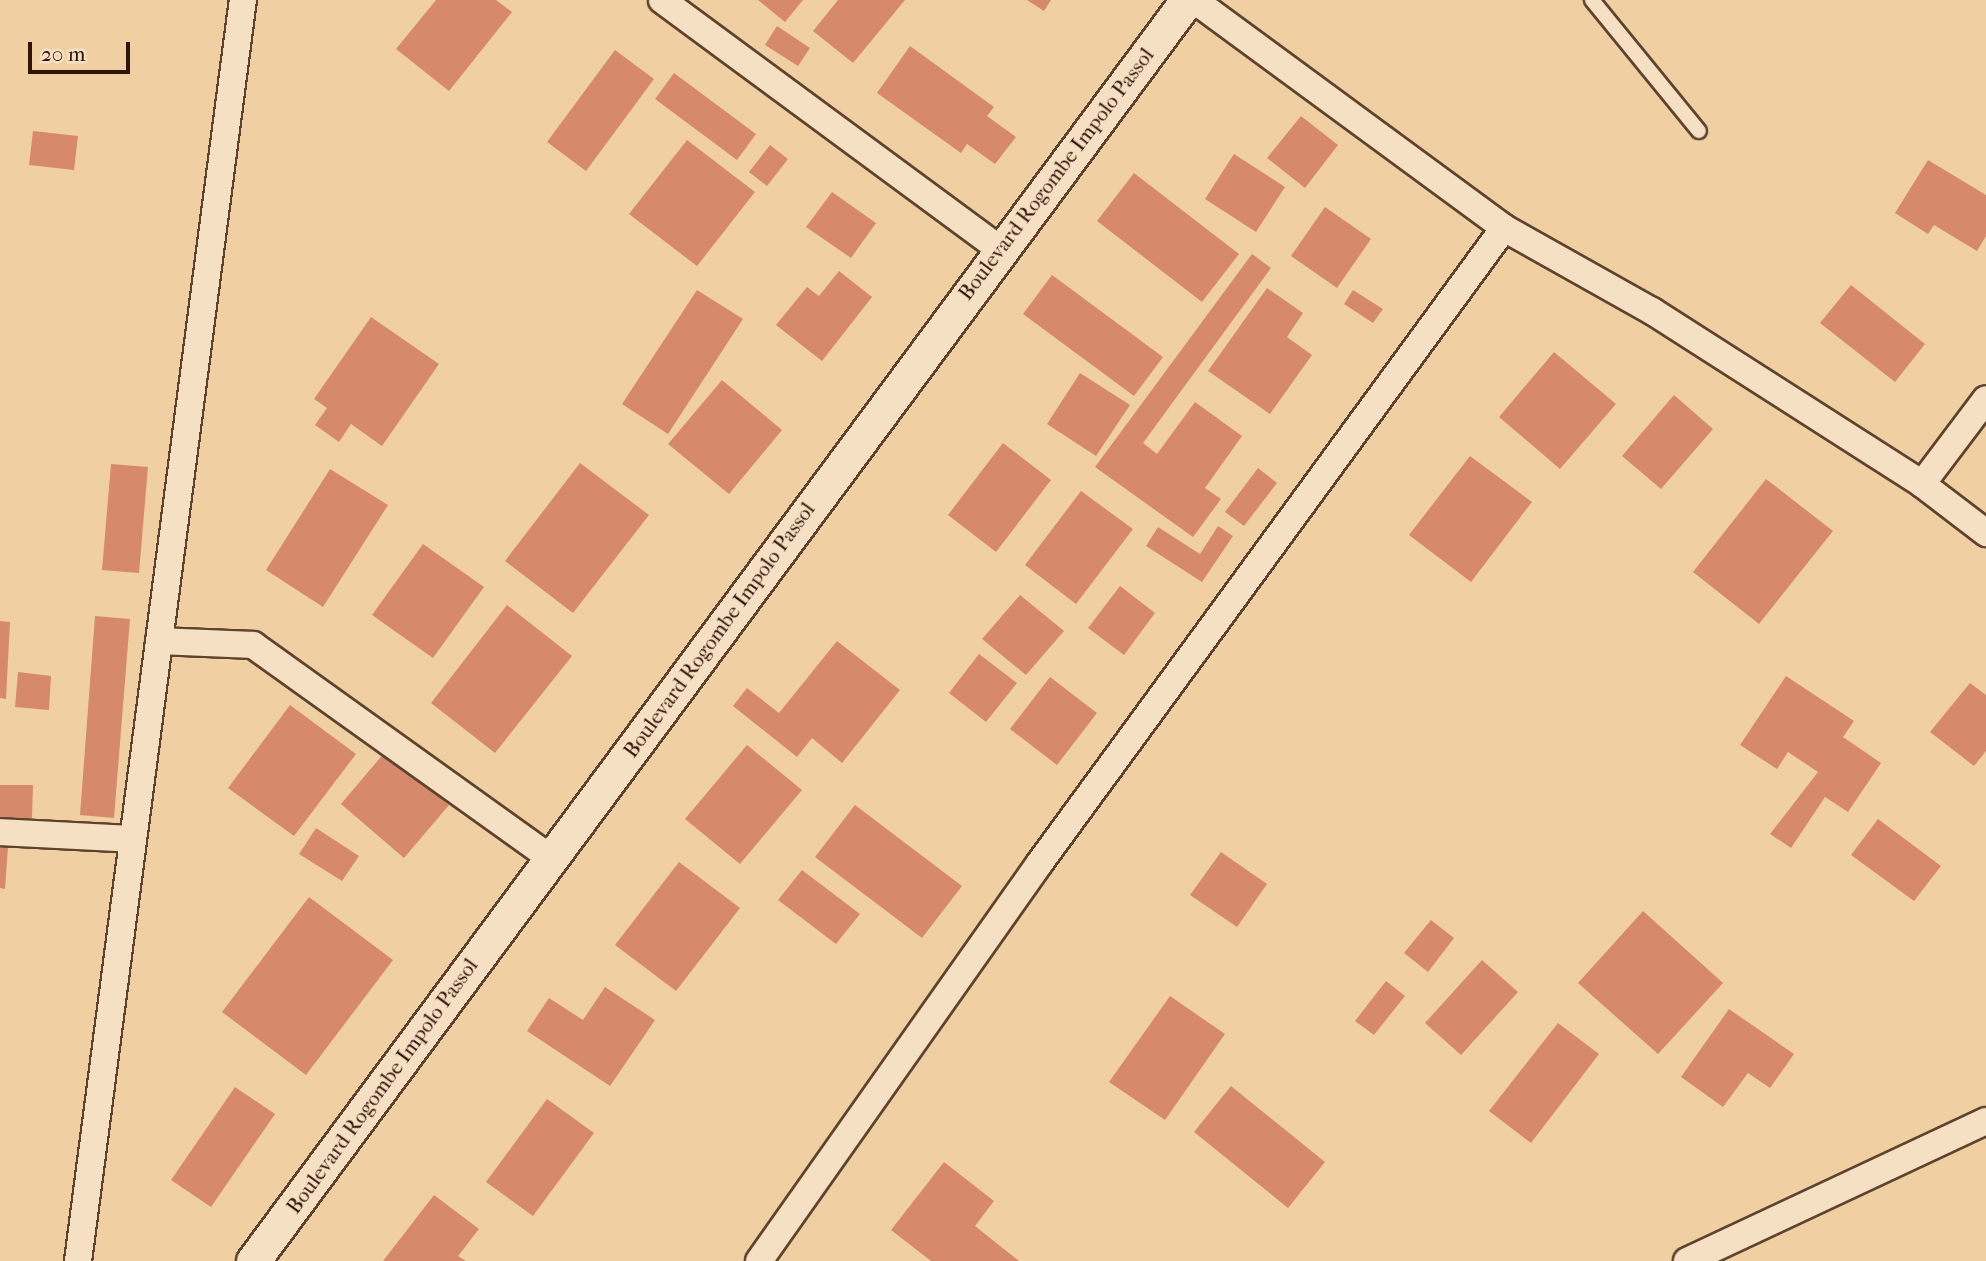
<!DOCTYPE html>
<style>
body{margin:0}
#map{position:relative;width:1986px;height:1261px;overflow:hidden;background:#f0d0a2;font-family:"IM FELL French Canon",serif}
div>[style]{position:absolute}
.building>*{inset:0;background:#d78a6b}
.roads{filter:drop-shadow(2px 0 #5f432e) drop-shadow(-2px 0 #5f432e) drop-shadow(0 2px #5f432e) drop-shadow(0 -2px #5f432e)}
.service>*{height:14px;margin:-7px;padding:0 7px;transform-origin:7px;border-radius:7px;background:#f5e0c3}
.minor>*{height:26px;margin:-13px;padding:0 13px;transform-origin:13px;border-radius:13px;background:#f5e0c3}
.tertiary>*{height:33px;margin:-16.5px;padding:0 16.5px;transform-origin:16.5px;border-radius:16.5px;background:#f5e0c3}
span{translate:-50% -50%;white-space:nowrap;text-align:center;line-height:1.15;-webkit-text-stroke:7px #f5e0c3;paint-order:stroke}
.street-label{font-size:21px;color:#2f1408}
.scale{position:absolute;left:28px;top:42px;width:102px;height:32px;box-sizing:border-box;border:4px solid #2f1408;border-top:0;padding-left:9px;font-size:21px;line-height:24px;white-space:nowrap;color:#2f1408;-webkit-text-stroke:5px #f5e0c3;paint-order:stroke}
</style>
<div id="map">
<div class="building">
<i style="clip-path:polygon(436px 0,496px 0,512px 12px,449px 91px,396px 49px)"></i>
<i style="clip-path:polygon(758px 0,803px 0,785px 22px)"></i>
<i style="clip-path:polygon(838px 0,905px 0,853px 63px,813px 31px)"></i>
<i style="clip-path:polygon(1027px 0,1051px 0,1044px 11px)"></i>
<i style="clip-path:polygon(777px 26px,810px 48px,798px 66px,765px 45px)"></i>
<i style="clip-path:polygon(910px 46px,994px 107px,987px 116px,1016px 137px,995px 164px,967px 144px,961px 153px,877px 93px)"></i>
<i style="clip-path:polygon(615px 50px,654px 79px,586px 171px,547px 142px)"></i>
<i style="clip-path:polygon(674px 73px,756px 134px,737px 160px,655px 99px)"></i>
<i style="clip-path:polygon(1301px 116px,1338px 145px,1305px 188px,1267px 158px)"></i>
<i style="clip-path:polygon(33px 131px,78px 136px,74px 170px,29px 165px)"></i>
<i style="clip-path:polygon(687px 140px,755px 192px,697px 266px,629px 214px)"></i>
<i style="clip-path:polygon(770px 145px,788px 159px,767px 186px,749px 172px)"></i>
<i style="clip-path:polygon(1234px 154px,1285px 187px,1256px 232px,1205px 199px)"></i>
<i style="clip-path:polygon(1928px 160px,1986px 195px,1986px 236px,1977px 251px,1934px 225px,1928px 234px,1895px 213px)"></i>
<i style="clip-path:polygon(1134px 173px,1239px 254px,1202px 302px,1097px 221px)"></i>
<i style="clip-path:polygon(832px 192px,876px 223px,851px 258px,806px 227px)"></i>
<i style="clip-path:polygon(1325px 207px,1371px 239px,1337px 288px,1291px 256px)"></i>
<i style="clip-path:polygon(1252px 254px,1271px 268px,1143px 443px,1157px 454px,1195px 402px,1242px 436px,1205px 488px,1221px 499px,1193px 537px,1095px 467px)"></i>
<i style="clip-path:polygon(839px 271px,872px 297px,822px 361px,776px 325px,807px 287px,819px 296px)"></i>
<i style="clip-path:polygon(1052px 275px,1163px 357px,1134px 396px,1023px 314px)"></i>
<i style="clip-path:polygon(1851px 285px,1925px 344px,1895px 382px,1820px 323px)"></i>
<i style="clip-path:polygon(1267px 288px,1303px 313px,1287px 337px,1312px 355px,1270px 414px,1208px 371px)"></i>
<i style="clip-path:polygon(697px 290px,743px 319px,668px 434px,622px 404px)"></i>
<i style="clip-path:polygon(1353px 290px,1383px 309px,1373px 323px,1344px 304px)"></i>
<i style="clip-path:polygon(371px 317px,439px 364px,382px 446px,351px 424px,339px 442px,315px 425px,327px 408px,314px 399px)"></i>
<i style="clip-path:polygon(1554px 352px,1616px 404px,1560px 469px,1499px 417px)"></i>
<i style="clip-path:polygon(1080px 373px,1130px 405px,1096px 456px,1047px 424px)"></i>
<i style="clip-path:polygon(722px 380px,782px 430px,729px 494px,668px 444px)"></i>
<i style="clip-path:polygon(1674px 395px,1713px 429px,1661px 489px,1622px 456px)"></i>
<i style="clip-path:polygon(1003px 443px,1051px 480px,996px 552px,948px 515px)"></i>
<i style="clip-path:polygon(1470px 456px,1532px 502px,1471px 582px,1409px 535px)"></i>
<i style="clip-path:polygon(580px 463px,649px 515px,573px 613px,505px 561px)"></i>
<i style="clip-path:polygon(111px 464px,148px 467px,139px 573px,102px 570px)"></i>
<i style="clip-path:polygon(1258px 468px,1277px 483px,1244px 526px,1225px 512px)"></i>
<i style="clip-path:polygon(330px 469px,388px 505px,323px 607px,266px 570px)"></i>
<i style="clip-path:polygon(1766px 479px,1833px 531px,1759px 624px,1693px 572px)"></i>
<i style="clip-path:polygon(1081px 491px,1133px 529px,1076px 604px,1025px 565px)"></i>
<i style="clip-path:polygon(1218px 526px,1233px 536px,1202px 582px,1146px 546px,1158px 527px,1200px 554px)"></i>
<i style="clip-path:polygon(423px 544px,484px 587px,433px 658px,372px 615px)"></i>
<i style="clip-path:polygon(1120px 586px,1155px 613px,1124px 655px,1088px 628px)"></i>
<i style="clip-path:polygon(1020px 595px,1064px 631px,1026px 675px,982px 639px)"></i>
<i style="clip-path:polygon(507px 605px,572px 656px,495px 753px,431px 703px)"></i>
<i style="clip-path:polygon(95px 616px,130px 619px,114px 818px,80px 815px)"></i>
<i style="clip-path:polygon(0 621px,10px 622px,6px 699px,0 698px)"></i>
<i style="clip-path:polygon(837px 641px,900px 690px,842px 763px,812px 738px,797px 757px,733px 706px,747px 688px,779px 713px)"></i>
<i style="clip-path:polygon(979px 654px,1017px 683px,986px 722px,949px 693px)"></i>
<i style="clip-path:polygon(18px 672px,51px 676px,49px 710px,15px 707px)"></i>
<i style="clip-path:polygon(1786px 676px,1854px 721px,1843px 737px,1881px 763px,1848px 812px,1825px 797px,1791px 848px,1770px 834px,1818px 772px,1788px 752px,1777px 769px,1740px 745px)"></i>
<i style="clip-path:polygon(1050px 677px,1097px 713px,1057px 765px,1010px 729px)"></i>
<i style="clip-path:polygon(1970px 683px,1986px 695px,1986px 751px,1974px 766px,1930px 732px)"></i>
<i style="clip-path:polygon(290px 705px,356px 754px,294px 836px,228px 788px)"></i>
<i style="clip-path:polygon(747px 745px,802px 790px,740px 864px,685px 819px)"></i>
<i style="clip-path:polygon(385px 752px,449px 805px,404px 858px,341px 804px)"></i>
<i style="clip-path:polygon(0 785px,33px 785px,32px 818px,0 818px)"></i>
<i style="clip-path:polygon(855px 805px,962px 886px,922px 938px,815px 857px)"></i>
<i style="clip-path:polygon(1878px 819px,1941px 866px,1914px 901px,1851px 855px)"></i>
<i style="clip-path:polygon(316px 828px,359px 856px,342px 881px,299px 854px)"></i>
<i style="clip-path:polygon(0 846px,8px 847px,5px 889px,0 888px)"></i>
<i style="clip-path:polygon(1221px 852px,1267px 884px,1237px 927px,1190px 895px)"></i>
<i style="clip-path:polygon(679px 862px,740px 908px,676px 991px,615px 945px)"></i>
<i style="clip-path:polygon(802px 870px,860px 914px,836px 944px,778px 900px)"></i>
<i style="clip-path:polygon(309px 897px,393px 960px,306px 1075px,222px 1012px)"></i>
<i style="clip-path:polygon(1643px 911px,1723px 983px,1658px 1054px,1578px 983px)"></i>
<i style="clip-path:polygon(1431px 920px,1454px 938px,1428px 972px,1404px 953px)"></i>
<i style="clip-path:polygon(1482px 960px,1518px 992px,1461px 1055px,1425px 1023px)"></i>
<i style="clip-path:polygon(1386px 981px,1405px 996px,1374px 1035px,1355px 1021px)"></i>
<i style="clip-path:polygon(605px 987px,655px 1020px,610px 1086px,527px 1031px,549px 998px,583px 1020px)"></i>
<i style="clip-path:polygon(1170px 996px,1225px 1034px,1165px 1120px,1109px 1082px)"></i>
<i style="clip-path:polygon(1729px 1009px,1794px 1054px,1770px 1088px,1748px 1073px,1723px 1107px,1681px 1077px)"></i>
<i style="clip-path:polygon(1558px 1023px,1599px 1054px,1531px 1143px,1489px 1111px)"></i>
<i style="clip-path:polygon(1231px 1086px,1325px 1162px,1288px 1208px,1194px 1132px)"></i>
<i style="clip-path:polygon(235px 1087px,275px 1114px,211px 1207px,171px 1180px)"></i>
<i style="clip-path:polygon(547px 1099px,594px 1133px,533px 1216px,486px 1182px)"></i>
<i style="clip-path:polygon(944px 1162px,994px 1201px,975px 1226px,1019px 1261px,931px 1261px,891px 1230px)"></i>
<i style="clip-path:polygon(434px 1195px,479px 1229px,458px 1256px,466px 1261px,383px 1261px)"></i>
</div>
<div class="roads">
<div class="service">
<i style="left:1592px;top:0;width:169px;rotate:50.8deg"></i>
</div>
<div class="minor">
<i style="left:662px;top:0;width:420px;rotate:36.4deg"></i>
<i style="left:1194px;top:0;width:385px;rotate:36.3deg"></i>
<i style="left:1504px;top:228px;width:170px;rotate:29.3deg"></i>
<i style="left:1652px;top:311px;width:321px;rotate:32.6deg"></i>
<i style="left:1922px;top:484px;width:81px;rotate:37.4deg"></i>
<i style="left:1922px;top:484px;width:106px;rotate:-53deg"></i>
<i style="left:159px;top:641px;width:94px;rotate:2.4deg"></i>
<i style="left:253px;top:645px;width:365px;rotate:35.6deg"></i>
<i style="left:0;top:832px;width:133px;rotate:3deg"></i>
<i style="left:78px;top:1261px;width:1272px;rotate:-82.55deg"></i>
<i style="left:759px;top:1261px;width:486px;rotate:-54.8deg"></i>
<i style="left:1039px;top:864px;width:788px;rotate:-53.83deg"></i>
<i style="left:1687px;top:1261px;width:330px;rotate:-25.1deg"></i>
</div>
<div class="tertiary">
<i style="left:253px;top:1261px;width:1569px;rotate:-53.47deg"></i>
</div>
</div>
<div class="street-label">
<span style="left:1056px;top:174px;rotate:-53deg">Boulevard Rogombe Impolo Passol</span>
<span style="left:719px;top:630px;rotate:-54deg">Boulevard Rogombe Impolo Passol</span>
<span style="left:382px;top:1086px;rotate:-54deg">Boulevard Rogombe Impolo Passol</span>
</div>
<div class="scale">20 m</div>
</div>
